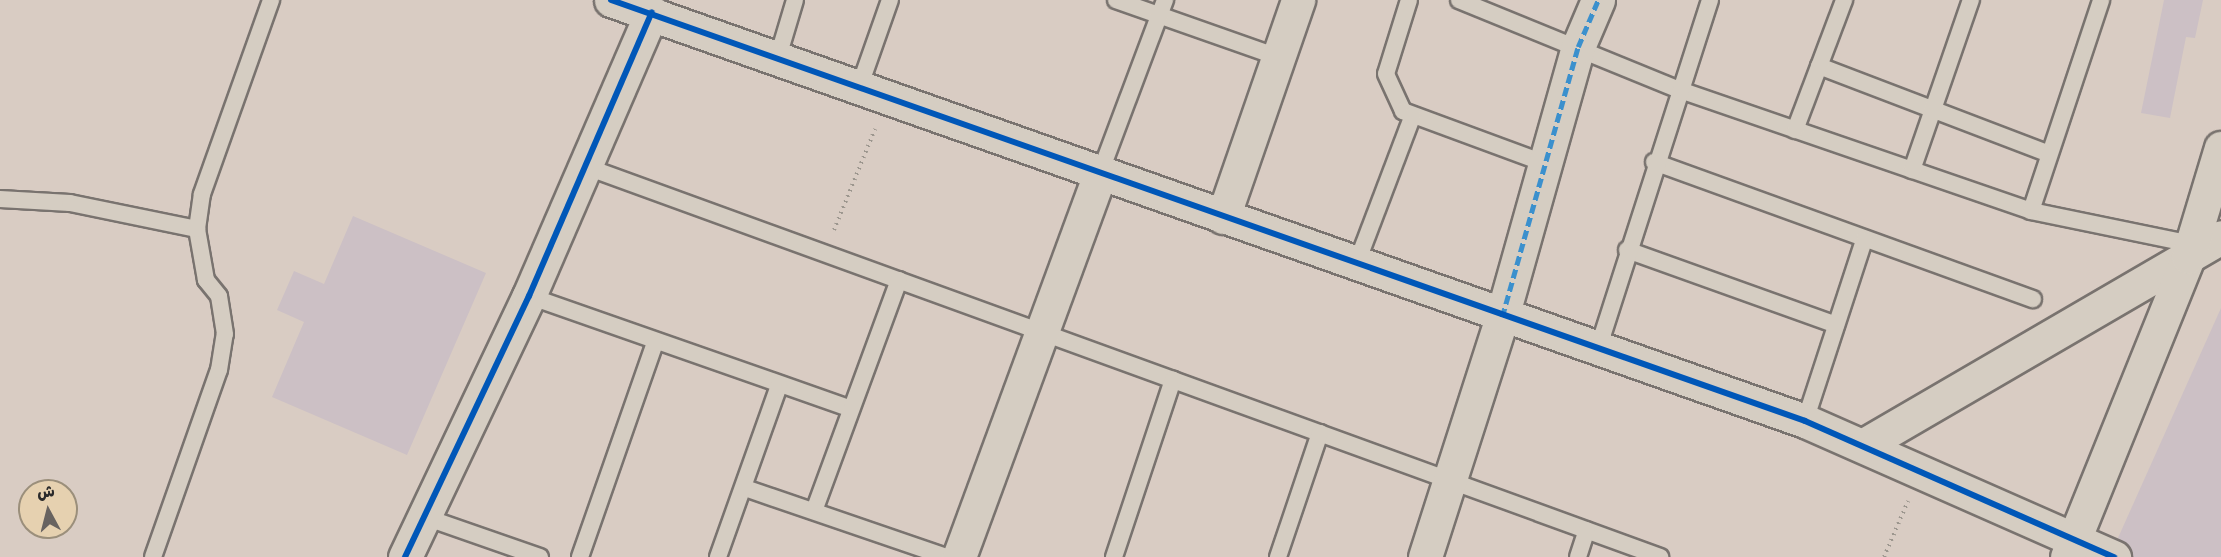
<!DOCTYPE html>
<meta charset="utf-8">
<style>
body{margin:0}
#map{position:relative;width:2221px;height:557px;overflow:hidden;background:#d9ccc3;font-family:"Balsamiq Sans","Playpen Sans Arabic",sans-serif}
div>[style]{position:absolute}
.building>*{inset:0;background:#ccc0c5}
.path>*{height:4px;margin-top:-2px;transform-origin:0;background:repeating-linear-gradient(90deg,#9c968e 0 1.5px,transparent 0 6px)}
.roads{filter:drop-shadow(2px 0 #79736f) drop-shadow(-2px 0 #79736f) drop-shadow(0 2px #79736f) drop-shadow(0 -2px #79736f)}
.lane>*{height:16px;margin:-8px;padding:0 8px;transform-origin:8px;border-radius:8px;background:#d5cdc2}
.street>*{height:33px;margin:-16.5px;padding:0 16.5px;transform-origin:16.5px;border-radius:16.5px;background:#d5cdc2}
.secondary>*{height:33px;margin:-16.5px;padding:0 16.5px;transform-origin:16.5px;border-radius:16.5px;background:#d5cdc2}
.quiet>*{height:4.5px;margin-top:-2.25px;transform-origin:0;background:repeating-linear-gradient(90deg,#3b90cd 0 9px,transparent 0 13.5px)}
.cycleway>*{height:6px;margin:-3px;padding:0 3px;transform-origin:3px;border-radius:3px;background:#0057b8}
span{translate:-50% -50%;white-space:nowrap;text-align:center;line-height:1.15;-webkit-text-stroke:4.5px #e6d1b0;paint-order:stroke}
.north{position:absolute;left:18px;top:479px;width:60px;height:60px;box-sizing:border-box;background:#e6d1b0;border:2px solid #9b8f7b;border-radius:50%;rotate:353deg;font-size:16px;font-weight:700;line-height:24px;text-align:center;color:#2b2b2b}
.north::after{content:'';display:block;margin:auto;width:21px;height:27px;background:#686360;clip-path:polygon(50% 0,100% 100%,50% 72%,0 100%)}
</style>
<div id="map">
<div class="building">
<i style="clip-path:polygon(2164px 0,2203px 0,2195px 38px,2186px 37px,2170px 118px,2141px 113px)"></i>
<i style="clip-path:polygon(353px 216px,486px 273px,407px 455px,272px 397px,304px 322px,277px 310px,294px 271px,324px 284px)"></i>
<i style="clip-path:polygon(2221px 308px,2221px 557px,2132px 557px,2118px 538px)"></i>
</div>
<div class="path">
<i style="left:834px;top:230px;width:109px;rotate:-67.9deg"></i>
<i style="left:1884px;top:557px;width:61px;rotate:-66.8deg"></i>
</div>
<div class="roads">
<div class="lane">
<i style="left:1116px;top:0;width:172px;rotate:19.4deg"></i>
<i style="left:1409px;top:0;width:77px;rotate:107.3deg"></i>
<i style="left:1386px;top:74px;width:41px;rotate:65.3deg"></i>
<i style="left:1403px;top:111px;width:153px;rotate:20.3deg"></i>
<i style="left:1459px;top:0;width:239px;rotate:22.2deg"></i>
<i style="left:1680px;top:90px;width:371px;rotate:19deg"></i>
<i style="left:2031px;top:211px;width:164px;rotate:11.6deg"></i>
<i style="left:778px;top:57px;width:59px;rotate:-73.4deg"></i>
<i style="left:1819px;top:66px;width:246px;rotate:20.9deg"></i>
<i style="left:860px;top:85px;width:90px;rotate:-70.6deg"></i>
<i style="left:1795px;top:130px;width:139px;rotate:-69.3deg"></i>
<i style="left:1654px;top:162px;width:403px;rotate:19.9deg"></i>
<i style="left:587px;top:167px;width:1142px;rotate:19.97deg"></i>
<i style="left:1912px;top:170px;width:180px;rotate:-70.9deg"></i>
<i style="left:1100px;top:173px;width:185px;rotate:-69.4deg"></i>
<i style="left:0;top:199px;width:70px;rotate:3.3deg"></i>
<i style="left:70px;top:203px;width:130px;rotate:11.6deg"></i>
<i style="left:2031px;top:211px;width:222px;rotate:-71.6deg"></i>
<i style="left:1627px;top:250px;width:222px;rotate:19.7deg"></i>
<i style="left:1356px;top:265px;width:160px;rotate:-69.2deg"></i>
<i style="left:529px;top:296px;width:341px;rotate:19.3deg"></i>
<i style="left:1597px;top:352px;width:370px;rotate:-72.2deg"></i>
<i style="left:1805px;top:421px;width:190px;rotate:-71.9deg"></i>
<i style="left:745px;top:488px;width:213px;rotate:18.9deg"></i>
<i style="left:814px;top:511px;width:246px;rotate:-69.8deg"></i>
<i style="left:422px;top:516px;width:125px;rotate:19.2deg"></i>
<i style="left:153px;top:557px;width:198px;rotate:-70.6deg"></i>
<i style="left:219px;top:370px;width:36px;rotate:-81deg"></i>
<i style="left:225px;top:334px;width:38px;rotate:-99deg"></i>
<i style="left:219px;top:296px;width:21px;rotate:-129deg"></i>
<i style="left:206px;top:280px;width:52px;rotate:-100deg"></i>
<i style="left:197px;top:229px;width:35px;rotate:-82deg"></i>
<i style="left:202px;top:194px;width:206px;rotate:-70.4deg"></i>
<i style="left:580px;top:557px;width:227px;rotate:-70.7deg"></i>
<i style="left:718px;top:557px;width:182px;rotate:-70.4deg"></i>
<i style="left:1114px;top:557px;width:187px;rotate:-71.6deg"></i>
<i style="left:1278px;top:557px;width:131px;rotate:-71.3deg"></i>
<i style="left:1578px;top:557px;width:28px;rotate:-72deg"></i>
</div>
<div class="street">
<i style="left:1223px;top:217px;width:230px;rotate:-70.9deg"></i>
<i style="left:405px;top:557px;width:289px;rotate:-64.6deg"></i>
<i style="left:529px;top:296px;width:309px;rotate:-66.6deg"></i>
<i style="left:959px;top:557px;width:409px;rotate:-69.8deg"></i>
<i style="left:1425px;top:557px;width:252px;rotate:-72.2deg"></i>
<i style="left:1502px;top:317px;width:280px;rotate:-74.3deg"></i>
<i style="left:1578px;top:47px;width:51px;rotate:-66.9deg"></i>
</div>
<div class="secondary">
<i style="left:611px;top:0;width:1266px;rotate:19.42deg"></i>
<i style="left:1805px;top:421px;width:338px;rotate:23.8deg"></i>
<i style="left:1864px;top:445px;width:413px;rotate:-30.2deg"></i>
<i style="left:2067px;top:557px;width:323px;rotate:-68deg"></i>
<i style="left:2188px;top:257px;width:114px;rotate:-73.2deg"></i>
</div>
</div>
<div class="quiet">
<i style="left:1502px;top:317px;width:280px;rotate:-74.3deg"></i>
<i style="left:1578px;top:47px;width:51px;rotate:-66.9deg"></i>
</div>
<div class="cycleway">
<i style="left:611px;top:0;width:1266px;rotate:19.42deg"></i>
<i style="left:1805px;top:421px;width:338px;rotate:23.8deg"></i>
<i style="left:405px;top:557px;width:289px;rotate:-64.6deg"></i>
<i style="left:529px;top:296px;width:309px;rotate:-66.6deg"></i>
</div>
<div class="north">ش</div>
</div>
